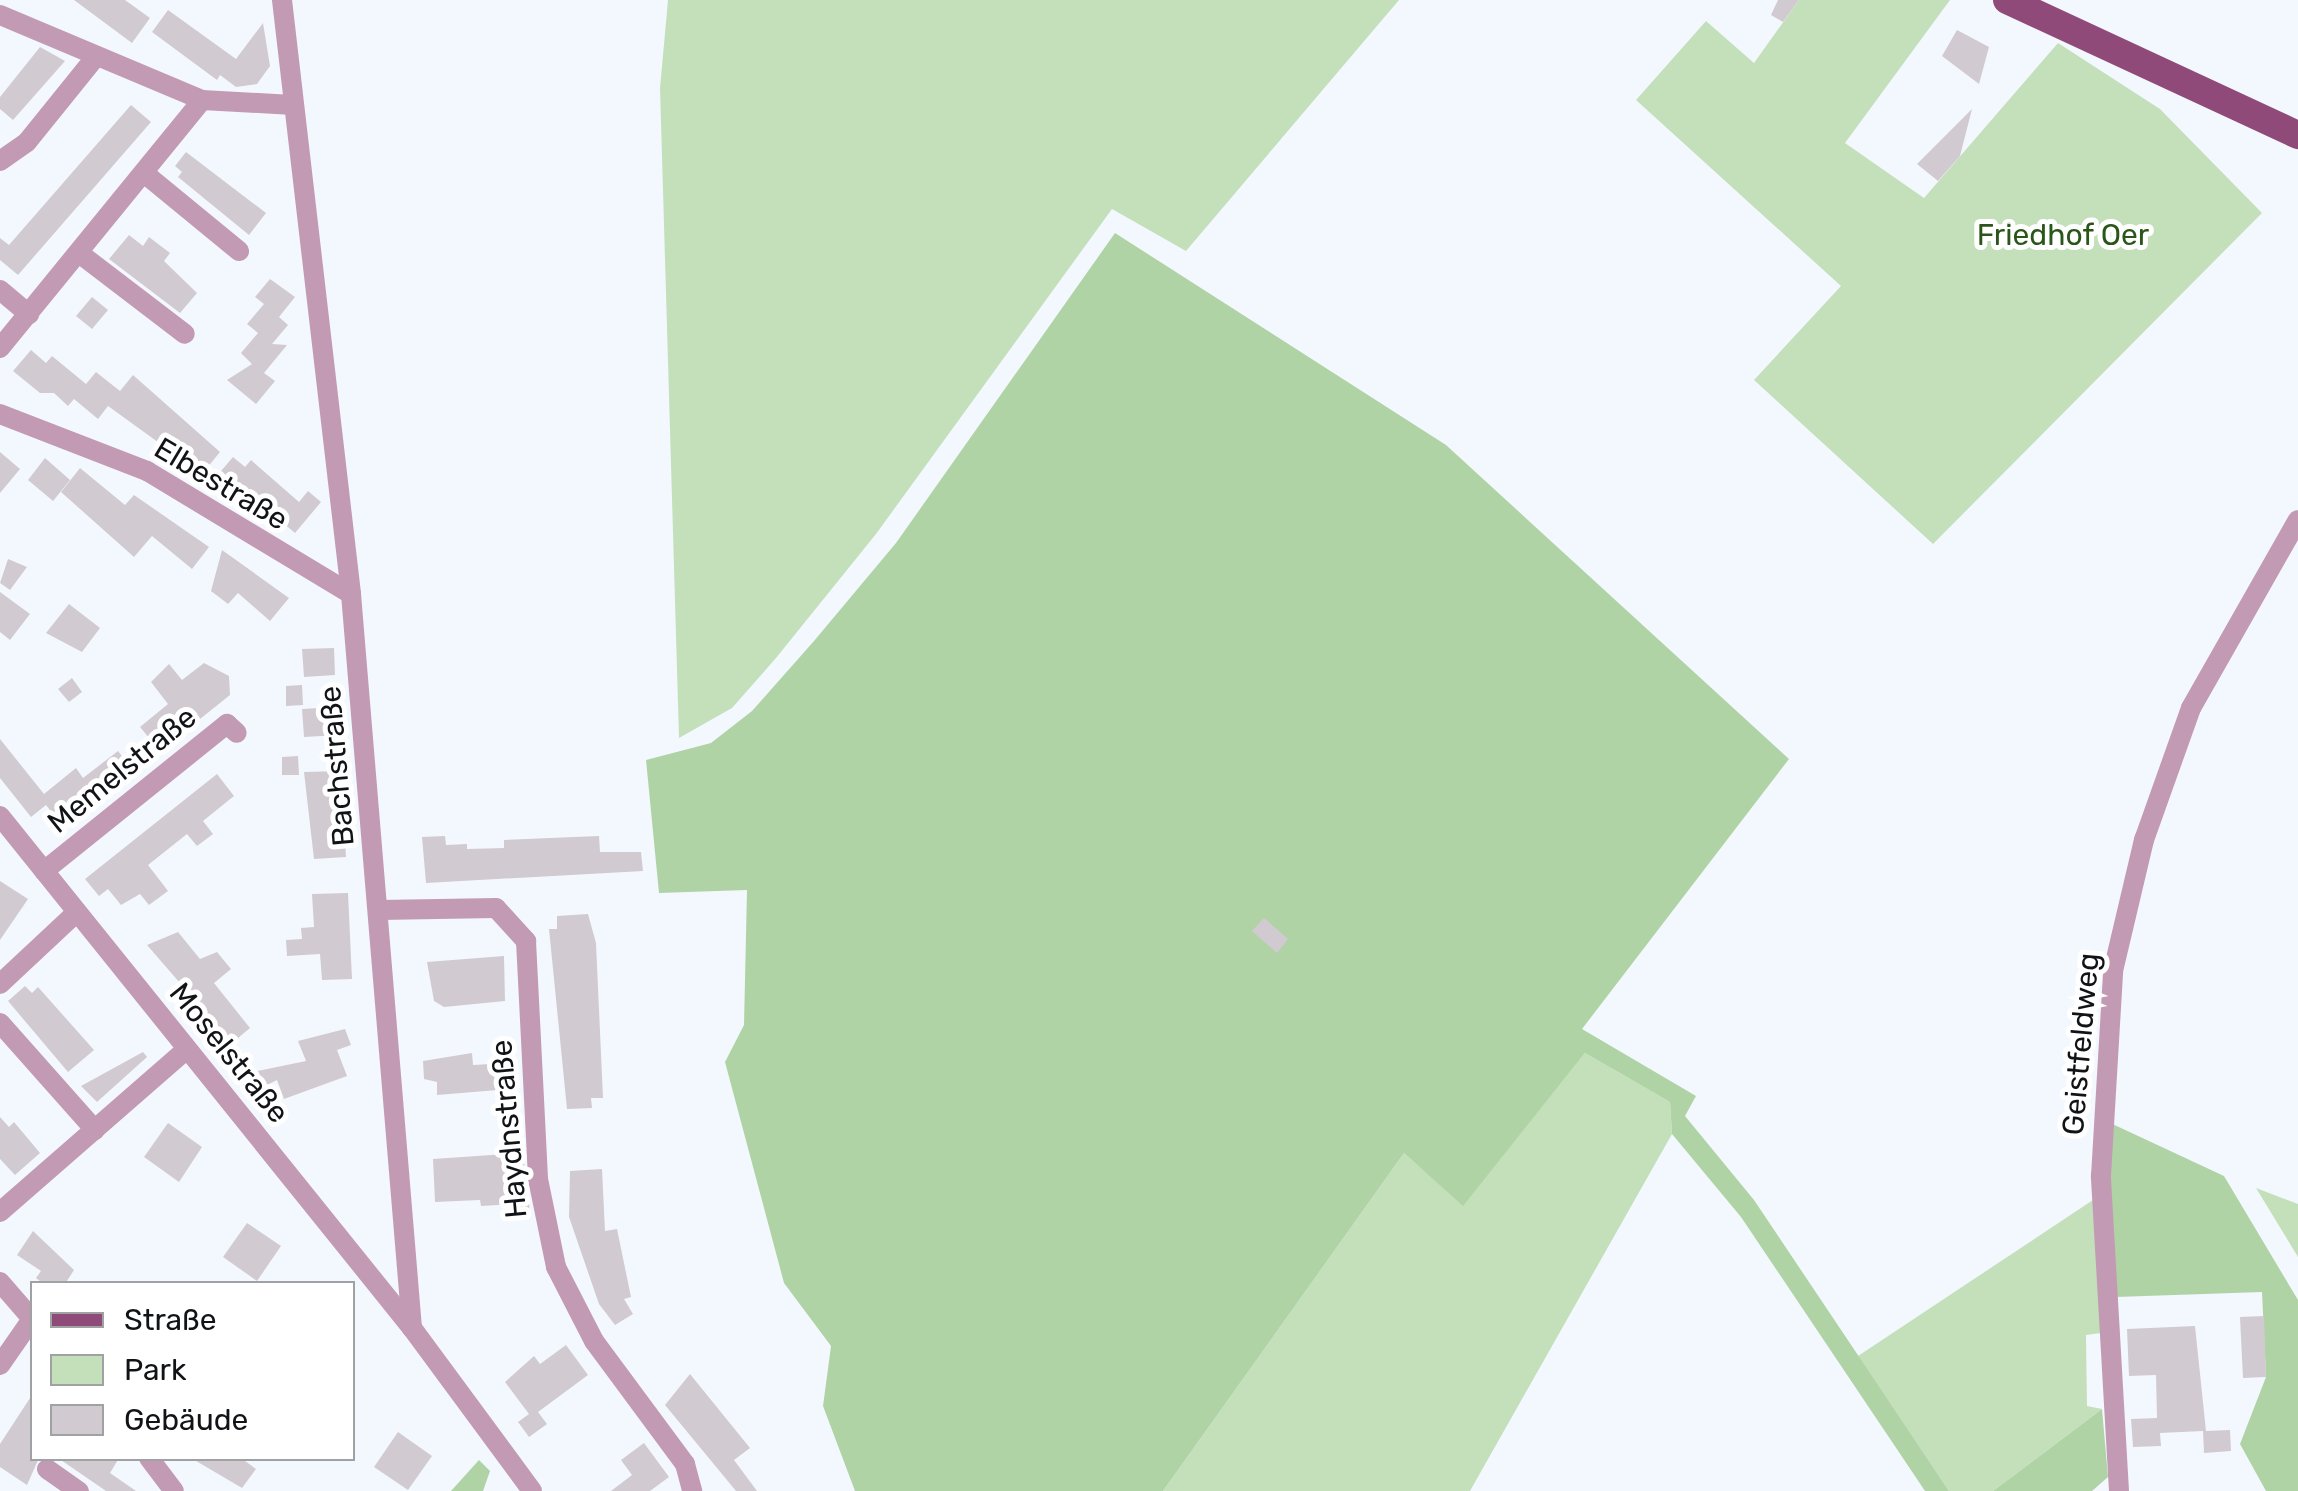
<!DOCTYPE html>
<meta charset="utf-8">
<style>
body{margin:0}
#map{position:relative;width:2298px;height:1491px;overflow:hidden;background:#f3f8ff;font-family:Rubik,sans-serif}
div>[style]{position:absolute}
.green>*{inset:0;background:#c3e0ba}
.forest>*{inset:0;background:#b0d3a5}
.building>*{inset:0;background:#d2cad1}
.minor>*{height:20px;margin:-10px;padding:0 10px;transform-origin:10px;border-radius:10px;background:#c39ab3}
.major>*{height:28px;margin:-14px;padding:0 14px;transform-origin:14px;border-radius:14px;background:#904a79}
span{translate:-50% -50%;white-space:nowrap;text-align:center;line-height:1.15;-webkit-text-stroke:10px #fff;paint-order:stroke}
.park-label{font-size:30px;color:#2b561a}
.street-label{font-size:30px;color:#111316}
.legend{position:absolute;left:30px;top:1281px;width:325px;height:180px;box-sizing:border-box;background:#fff;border:2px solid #a0a1a2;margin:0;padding:12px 18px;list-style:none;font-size:30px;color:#111316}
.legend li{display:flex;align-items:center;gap:20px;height:50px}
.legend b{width:50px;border:2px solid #a0a1a2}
</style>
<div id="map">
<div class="green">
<i style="clip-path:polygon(668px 0,1399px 0,1186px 251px,1112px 209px,876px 534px,776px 658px,732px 708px,679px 738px,660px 88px)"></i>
<i style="clip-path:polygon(1799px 0,1950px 0,1845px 143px,1924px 198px,2058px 43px,2160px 109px,2262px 213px,1933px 544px,1754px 380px,1841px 286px,1636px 100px,1706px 21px,1754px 63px)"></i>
<i style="clip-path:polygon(1585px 1053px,1670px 1102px,1672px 1134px,1470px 1491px,1163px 1491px,1404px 1153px,1463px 1205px)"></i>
<i style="clip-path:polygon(2256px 1188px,2298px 1204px,2298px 1257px)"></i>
<i style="clip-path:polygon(2093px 1200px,2101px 1333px,2086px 1335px,2087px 1406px,2102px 1409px,1993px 1491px,1949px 1491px,1858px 1356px)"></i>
</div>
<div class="forest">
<i style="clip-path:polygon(1115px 233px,1446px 445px,1789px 759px,1582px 1029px,1696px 1096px,1685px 1116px,1754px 1200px,1949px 1491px,1925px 1491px,1741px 1217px,1672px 1134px,1670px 1102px,1585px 1053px,1463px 1206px,1404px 1153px,1163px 1491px,855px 1491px,823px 1406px,831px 1346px,784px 1283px,725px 1062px,744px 1025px,747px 890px,659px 893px,646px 760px,711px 743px,752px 711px,814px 641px,896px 543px)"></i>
<i style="clip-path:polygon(2106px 1121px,2224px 1176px,2298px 1300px,2298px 1491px,2266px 1491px,2240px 1444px,2266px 1377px,2262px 1292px,2116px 1297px)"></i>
<i style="clip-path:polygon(2102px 1409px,2108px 1477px,2092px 1491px,1993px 1491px)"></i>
<i style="clip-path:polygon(479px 1460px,490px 1471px,483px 1491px,451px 1491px)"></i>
</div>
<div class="building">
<i style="clip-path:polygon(74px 0,125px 0,150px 18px,132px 43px)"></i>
<i style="clip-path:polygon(1778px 0,1799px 0,1783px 22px,1771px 15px)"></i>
<i style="clip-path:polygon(168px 10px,236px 59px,263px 23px,270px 66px,257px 84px,236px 87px,220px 75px,217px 80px,152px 32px)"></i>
<i style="clip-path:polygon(1957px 30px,1989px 47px,1979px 84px,1942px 56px)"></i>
<i style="clip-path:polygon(40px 47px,65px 61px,13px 120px,0 109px,0 97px)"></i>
<i style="clip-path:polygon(131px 105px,151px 122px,18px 275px,0 260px,0 238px,9px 245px)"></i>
<i style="clip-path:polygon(1972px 109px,1960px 156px,1938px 181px,1917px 164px)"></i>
<i style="clip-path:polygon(186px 152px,266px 213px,249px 235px,178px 177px,182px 172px,175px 166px)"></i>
<i style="clip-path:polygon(129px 235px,143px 246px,149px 237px,170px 253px,164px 261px,197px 293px,180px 313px,109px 259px)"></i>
<i style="clip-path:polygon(270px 279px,295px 297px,279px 317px,288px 325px,272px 344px,287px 345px,264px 373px,275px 381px,256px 404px,227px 380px,252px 364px,241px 353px,258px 333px,247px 324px,264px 304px,255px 297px)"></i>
<i style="clip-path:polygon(92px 297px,108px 310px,92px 329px,76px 316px)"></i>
<i style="clip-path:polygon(31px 350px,46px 363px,52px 356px,86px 384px,96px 372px,120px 391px,133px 375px,220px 452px,202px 474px,108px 406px,98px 419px,74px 399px,68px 406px,54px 393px,40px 393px,13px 371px)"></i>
<i style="clip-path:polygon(0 452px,20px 469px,0 493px)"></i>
<i style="clip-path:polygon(233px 457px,245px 467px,251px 460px,299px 502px,308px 491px,321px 502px,295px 533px,221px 471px)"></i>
<i style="clip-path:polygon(45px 458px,70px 480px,53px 501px,28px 480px)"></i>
<i style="clip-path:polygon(80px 468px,125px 505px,134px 495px,209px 547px,192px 569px,152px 536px,134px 557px,61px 492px)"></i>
<i style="clip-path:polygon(222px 550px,289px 598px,270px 621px,238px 593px,228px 604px,211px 591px)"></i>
<i style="clip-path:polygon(8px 559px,27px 567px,10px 590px,0 583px)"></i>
<i style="clip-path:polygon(0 592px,30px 614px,10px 640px,0 632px)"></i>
<i style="clip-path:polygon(69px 604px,100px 628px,82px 652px,46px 633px)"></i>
<i style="clip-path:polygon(334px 648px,335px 675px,304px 677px,302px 649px)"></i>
<i style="clip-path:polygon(204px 663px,229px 676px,230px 695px,160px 751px,140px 727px,168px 704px,151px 682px,169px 664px,182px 680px)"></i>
<i style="clip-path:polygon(72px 678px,82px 692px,69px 702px,58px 689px)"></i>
<i style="clip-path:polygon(302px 685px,303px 705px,286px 706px,286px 686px)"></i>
<i style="clip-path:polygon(337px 707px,339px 735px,304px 737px,302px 709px)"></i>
<i style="clip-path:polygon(0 739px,44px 794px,76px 768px,83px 778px,118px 751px,134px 772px,63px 827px,46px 805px,31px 817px,0 778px)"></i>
<i style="clip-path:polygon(298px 756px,299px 775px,282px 775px,282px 757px)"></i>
<i style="clip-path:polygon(341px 771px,346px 857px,314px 859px,304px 772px)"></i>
<i style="clip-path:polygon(217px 774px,234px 796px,203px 821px,213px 834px,197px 846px,187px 834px,148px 865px,168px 891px,149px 905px,140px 894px,121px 905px,108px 889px,99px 896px,85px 879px)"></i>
<i style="clip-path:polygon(445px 836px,446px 845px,467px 844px,467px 849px,504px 848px,504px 840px,599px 836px,600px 852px,641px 852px,643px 871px,426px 883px,422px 837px)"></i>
<i style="clip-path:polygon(0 881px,28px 899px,0 940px)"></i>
<i style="clip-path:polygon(348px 893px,352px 979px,322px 980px,320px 954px,287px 956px,286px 940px,302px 939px,301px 928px,314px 927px,312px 894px)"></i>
<i style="clip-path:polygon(588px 914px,596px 943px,603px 1098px,591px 1098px,592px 1108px,567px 1109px,549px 929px,557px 929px,557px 916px)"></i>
<i style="clip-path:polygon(1264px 918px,1288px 939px,1277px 953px,1252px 931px)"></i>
<i style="clip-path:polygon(178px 932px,200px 959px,217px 952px,231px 969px,214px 983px,250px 1028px,232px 1043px,147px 945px)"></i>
<i style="clip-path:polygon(504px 956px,505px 1001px,444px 1007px,434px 1001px,427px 962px)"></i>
<i style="clip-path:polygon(25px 986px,32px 993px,38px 987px,94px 1050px,68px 1072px,8px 1001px)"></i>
<i style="clip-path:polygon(345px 1029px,351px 1045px,337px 1050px,347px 1076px,284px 1099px,277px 1080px,259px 1089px,253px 1072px,306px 1061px,298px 1041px)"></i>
<i style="clip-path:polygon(143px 1052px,147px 1057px,97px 1102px,81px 1086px)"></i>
<i style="clip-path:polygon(472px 1053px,473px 1065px,509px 1063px,511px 1089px,437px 1095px,437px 1082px,424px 1079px,423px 1061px)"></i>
<i style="clip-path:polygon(0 1117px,9px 1127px,14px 1122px,40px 1153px,15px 1175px,0 1159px)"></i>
<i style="clip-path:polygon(168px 1123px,202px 1147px,179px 1182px,144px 1157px)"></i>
<i style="clip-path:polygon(523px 1153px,530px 1213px,513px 1214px,512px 1204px,481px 1206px,480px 1200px,435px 1202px,433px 1159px)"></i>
<i style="clip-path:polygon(602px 1169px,605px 1231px,617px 1229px,631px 1297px,624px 1299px,633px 1314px,615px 1325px,599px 1304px,569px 1217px,570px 1171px)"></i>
<i style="clip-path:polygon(247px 1223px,281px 1246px,257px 1281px,223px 1257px)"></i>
<i style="clip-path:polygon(33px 1231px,74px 1270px,65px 1284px,44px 1284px,36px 1278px,41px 1271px,17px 1255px)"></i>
<i style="clip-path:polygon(2264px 1316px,2266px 1377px,2243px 1378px,2240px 1317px)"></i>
<i style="clip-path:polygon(2195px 1326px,2206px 1431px,2230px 1430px,2231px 1451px,2204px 1453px,2203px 1431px,2160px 1433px,2161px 1446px,2133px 1447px,2131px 1419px,2157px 1418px,2156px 1375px,2129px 1376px,2127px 1329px)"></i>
<i style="clip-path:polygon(566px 1345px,588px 1375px,538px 1412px,547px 1424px,529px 1437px,518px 1422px,529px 1414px,505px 1382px,534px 1356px,540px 1364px)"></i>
<i style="clip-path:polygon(690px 1374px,750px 1448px,734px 1460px,757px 1491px,736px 1491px,665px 1405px)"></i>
<i style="clip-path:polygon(32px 1395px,32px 1458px,39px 1458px,27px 1485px,0 1467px,0 1444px)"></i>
<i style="clip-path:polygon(398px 1432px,432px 1456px,408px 1490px,374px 1467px)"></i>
<i style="clip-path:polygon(644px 1443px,669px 1477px,650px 1491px,611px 1491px,632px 1475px,621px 1460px)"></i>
<i style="clip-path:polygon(58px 1458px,119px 1458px,110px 1473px,136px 1491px,106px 1491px)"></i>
<i style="clip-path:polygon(191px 1458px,241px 1458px,256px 1469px,242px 1488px)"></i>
</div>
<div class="minor">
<i style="left:282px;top:0;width:598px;rotate:83.37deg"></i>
<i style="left:351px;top:594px;width:737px;rotate:85.25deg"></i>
<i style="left:0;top:15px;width:219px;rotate:22.8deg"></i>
<i style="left:202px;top:100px;width:91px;rotate:3.1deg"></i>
<i style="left:0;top:161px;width:33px;rotate:-35deg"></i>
<i style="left:27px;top:142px;width:107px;rotate:-51.1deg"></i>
<i style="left:144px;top:173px;width:123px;rotate:39.4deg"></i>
<i style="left:79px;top:253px;width:133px;rotate:37.4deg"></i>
<i style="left:0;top:290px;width:38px;rotate:40deg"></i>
<i style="left:0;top:348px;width:320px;rotate:-50.8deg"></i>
<i style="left:0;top:414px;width:158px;rotate:21.2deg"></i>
<i style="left:147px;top:471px;width:238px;rotate:31.1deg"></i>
<i style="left:0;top:816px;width:657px;rotate:51.18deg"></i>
<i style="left:412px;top:1328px;width:202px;rotate:53.6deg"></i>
<i style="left:44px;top:871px;width:235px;rotate:-38.8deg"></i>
<i style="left:227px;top:724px;width:13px;rotate:42deg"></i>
<i style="left:380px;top:910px;width:116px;rotate:-1deg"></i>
<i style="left:496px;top:908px;width:45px;rotate:47.7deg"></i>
<i style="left:526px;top:941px;width:238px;rotate:87.1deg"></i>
<i style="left:538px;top:1179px;width:90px;rotate:78.4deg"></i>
<i style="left:556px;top:1267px;width:83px;rotate:62.8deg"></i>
<i style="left:594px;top:1341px;width:153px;rotate:53.5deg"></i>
<i style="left:685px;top:1464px;width:28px;rotate:75deg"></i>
<i style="left:0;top:984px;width:105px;rotate:-43.1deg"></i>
<i style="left:0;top:1023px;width:143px;rotate:48.4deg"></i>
<i style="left:0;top:1212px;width:248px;rotate:-41.1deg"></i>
<i style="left:0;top:1282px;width:49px;rotate:49.1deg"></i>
<i style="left:32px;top:1319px;width:56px;rotate:124.8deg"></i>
<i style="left:149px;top:1458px;width:41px;rotate:52.9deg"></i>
<i style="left:47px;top:1469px;width:39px;rotate:35deg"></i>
<i style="left:2119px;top:1491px;width:316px;rotate:-93.3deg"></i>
<i style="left:2101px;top:1176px;width:205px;rotate:-86.6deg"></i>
<i style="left:2113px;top:971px;width:135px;rotate:-76.7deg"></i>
<i style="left:2144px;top:840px;width:140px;rotate:-70.4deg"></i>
<i style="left:2191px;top:708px;width:216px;rotate:-60.4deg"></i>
</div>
<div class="major">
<i style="left:2007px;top:0;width:321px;rotate:24.9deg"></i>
</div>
<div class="park-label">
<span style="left:2063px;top:235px">Friedhof Oer</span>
</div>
<div class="street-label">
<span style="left:221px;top:484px;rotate:31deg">Elbestraße</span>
<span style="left:337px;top:766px;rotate:-95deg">Bachstraße</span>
<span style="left:122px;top:770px;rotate:-39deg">Memelstraße</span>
<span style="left:2081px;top:1044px;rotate:-85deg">Geistfeldweg</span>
<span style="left:229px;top:1053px;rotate:51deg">Moselstraße</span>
<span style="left:509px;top:1129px;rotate:-95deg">Haydnstraße</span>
</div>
<ul class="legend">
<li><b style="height:12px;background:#904a79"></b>Straße</li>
<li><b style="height:28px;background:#c3e0ba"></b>Park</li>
<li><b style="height:28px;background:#d2cad1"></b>Gebäude</li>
</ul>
</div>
